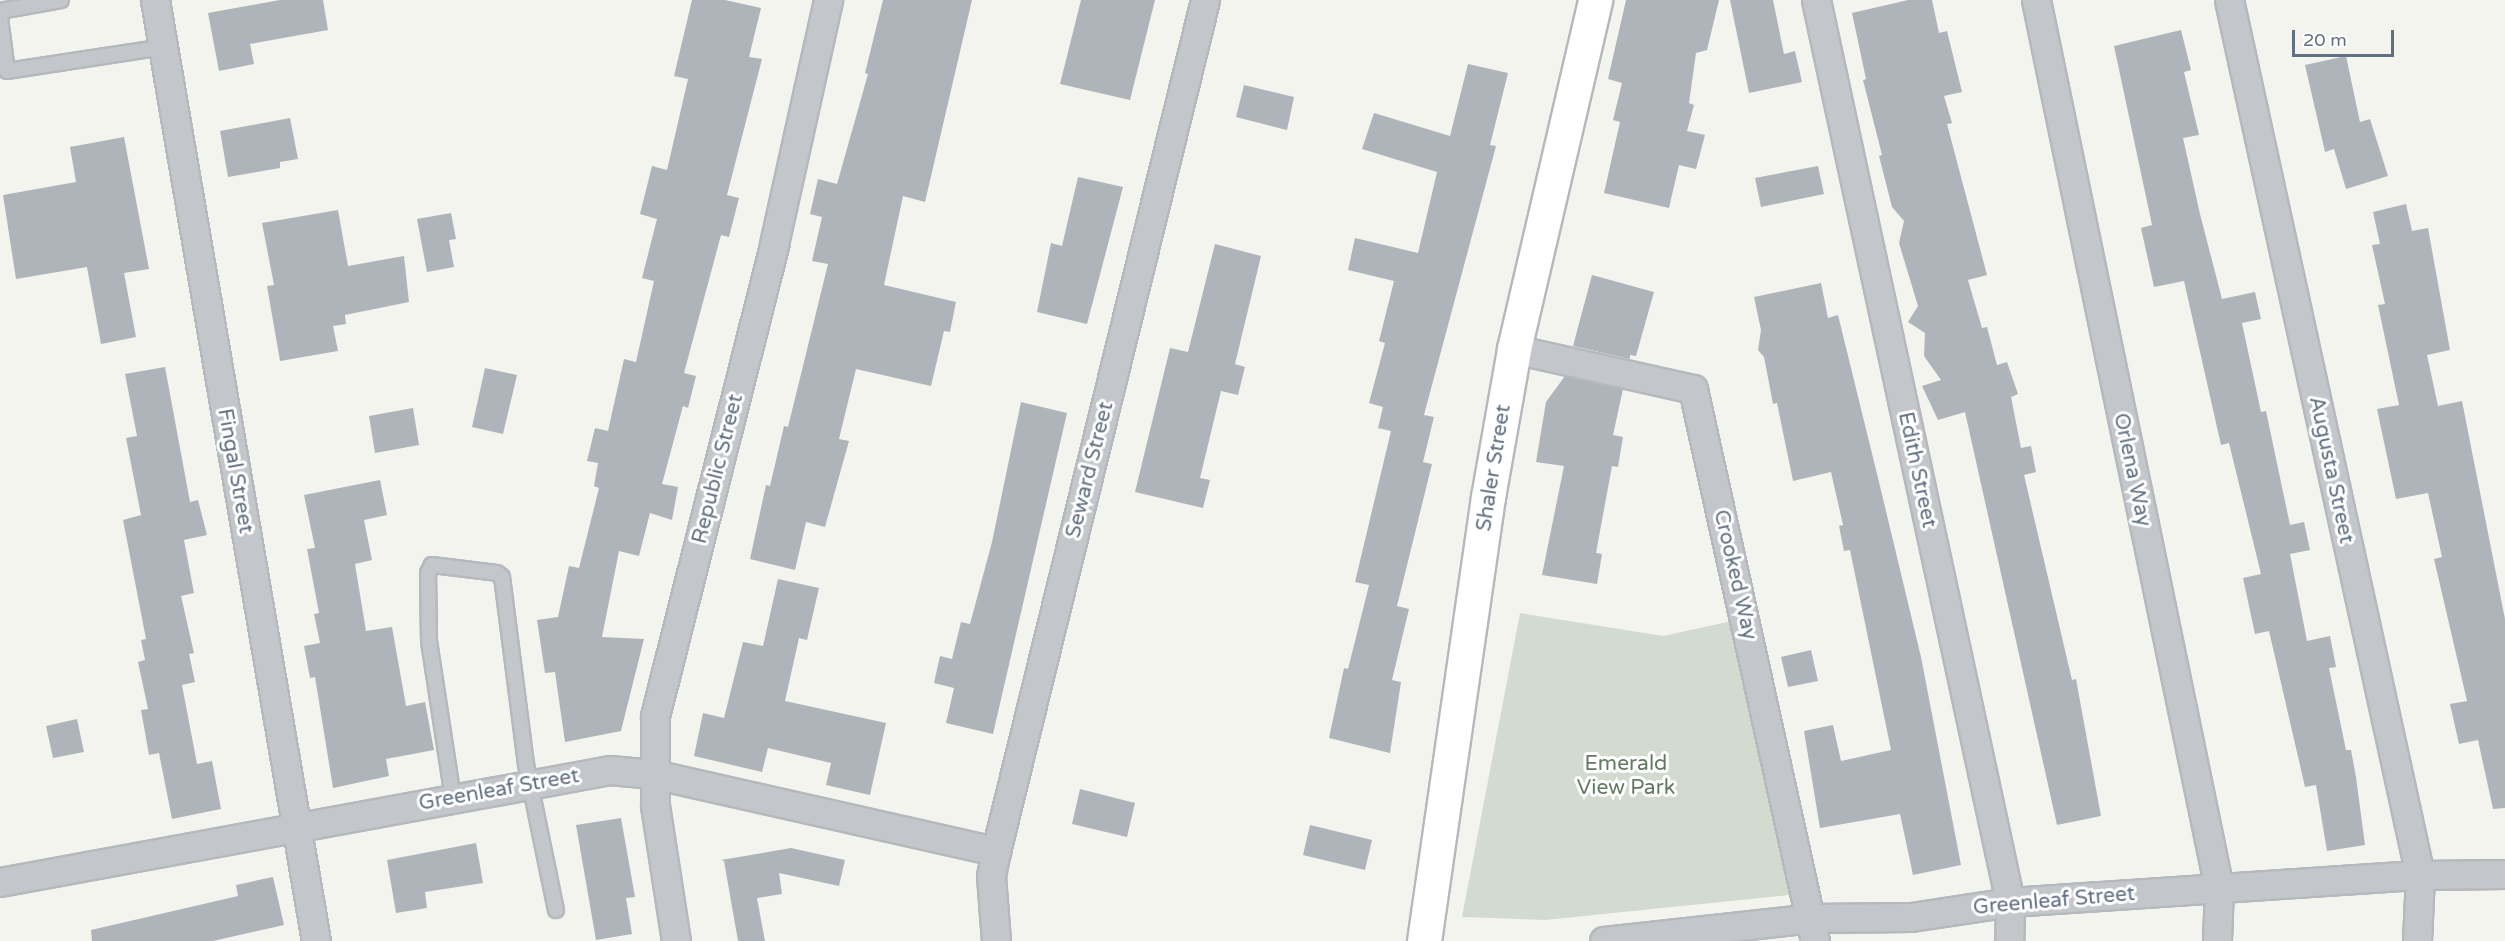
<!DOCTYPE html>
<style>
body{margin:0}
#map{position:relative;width:2505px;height:941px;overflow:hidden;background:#f4f4ef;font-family:"Varela Round",sans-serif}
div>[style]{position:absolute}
.green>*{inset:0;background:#d3dbd0}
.building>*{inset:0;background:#aeb4ba}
.roads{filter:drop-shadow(2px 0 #b5b9be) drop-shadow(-2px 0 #b5b9be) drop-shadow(0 2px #b5b9be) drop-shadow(0 -2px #b5b9be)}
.lane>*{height:14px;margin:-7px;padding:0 7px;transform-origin:7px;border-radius:7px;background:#c3c6ca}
.street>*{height:27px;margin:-13.5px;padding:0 13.5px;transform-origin:13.5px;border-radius:13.5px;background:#c3c6ca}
.secondary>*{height:33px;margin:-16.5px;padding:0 16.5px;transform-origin:16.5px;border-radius:16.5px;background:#fff}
span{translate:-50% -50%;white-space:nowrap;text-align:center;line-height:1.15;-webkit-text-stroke:6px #fff;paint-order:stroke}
.street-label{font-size:21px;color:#617082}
.park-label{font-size:21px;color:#637960}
.scale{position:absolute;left:2292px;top:30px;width:102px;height:27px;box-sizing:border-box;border:3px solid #617082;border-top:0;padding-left:8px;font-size:18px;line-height:21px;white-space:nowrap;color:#617082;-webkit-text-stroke:4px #fff;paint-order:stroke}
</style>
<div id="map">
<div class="green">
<i style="clip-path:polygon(1520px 613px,1663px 636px,1732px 621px,1789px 895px,1545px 920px,1462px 917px)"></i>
</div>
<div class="building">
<i style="clip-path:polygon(280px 0,323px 0,328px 30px,250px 44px,254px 64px,219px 71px,208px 13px)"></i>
<i style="clip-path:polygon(692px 0,725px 0,761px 8px,749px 57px,762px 59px,727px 195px,739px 198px,729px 237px,721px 235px,684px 373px,696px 376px,688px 408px,683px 406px,662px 484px,678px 487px,672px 520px,650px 513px,639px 556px,619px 551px,602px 637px,644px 639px,621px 731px,565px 742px,555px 672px,545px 673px,537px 620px,558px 617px,569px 566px,579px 568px,599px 488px,594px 486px,598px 463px,587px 461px,595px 428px,608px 431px,624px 359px,636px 362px,654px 281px,642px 278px,657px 219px,640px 214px,652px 166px,667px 170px,688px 79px,674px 76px)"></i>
<i style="clip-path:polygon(883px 0,972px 0,925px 202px,903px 196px,884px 285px,956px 302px,950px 332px,944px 331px,931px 386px,856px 369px,839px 439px,849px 441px,825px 527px,806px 522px,795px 570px,750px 559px,766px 485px,770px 486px,784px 426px,788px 427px,828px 264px,812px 261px,822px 217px,810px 214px,818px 179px,837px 184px,868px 74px,865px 73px)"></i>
<i style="clip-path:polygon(1081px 0,1155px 0,1130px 100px,1060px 84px)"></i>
<i style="clip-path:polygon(1626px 0,1719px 0,1707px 50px,1696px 53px,1689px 103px,1694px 105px,1687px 131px,1705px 135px,1696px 169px,1679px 165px,1669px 208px,1604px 193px,1620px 122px,1613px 120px,1622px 83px,1608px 79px)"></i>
<i style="clip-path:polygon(1730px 0,1773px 0,1784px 54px,1795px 51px,1802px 82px,1749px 93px)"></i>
<i style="clip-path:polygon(1908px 0,1932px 0,1939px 33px,1947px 31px,1962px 92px,1944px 96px,1952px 123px,1947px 124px,1987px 275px,1968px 280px,1982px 328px,1987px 327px,1997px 365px,2007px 362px,2018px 394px,2011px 397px,2021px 448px,2031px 446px,2036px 472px,2024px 475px,2072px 680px,2076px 679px,2101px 816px,2057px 825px,1965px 412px,1938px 420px,1922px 386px,1941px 380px,1924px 356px,1925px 333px,1908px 322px,1918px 306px,1899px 243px,1904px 221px,1892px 207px,1879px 156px,1882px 155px,1863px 80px,1866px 79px,1852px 13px)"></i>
<i style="clip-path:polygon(2181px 30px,2191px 70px,2184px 72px,2199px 135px,2183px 138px,2200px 214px,2222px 299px,2255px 292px,2261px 319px,2242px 323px,2261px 412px,2266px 411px,2290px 525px,2304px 522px,2310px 550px,2290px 554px,2307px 641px,2330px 636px,2336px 667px,2329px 668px,2346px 750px,2351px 750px,2356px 777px,2365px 845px,2327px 851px,2316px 785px,2305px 787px,2269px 631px,2255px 634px,2243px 578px,2261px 574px,2229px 443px,2221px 445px,2184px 281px,2154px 287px,2141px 228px,2152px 225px,2114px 46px)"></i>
<i style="clip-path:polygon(2346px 56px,2360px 122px,2370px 119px,2388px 176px,2346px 189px,2334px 149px,2325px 152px,2305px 65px)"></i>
<i style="clip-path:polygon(1468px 64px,1508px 73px,1490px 145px,1496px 146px,1424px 415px,1434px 417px,1423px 462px,1432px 464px,1397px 606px,1409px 609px,1392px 680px,1401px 682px,1390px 753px,1329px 738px,1344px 668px,1348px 669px,1369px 585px,1355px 582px,1391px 431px,1378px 428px,1383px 407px,1369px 403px,1385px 343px,1379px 341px,1394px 281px,1348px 270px,1355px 238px,1418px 253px,1437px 172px,1362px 149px,1374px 113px,1450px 136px)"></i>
<i style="clip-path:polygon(1244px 85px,1294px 97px,1287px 130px,1236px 117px)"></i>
<i style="clip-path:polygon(290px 118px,298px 159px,280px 162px,280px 168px,228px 177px,220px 131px)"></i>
<i style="clip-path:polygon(124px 137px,149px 269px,124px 273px,136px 337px,101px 344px,87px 267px,16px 279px,3px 195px,76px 182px,70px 147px)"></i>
<i style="clip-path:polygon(1818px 166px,1824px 194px,1761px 207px,1755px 178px)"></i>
<i style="clip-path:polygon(1078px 177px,1123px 187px,1087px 324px,1037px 312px,1051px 243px,1062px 246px)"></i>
<i style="clip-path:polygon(2406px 204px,2412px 231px,2428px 228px,2450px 350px,2427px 355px,2438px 406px,2462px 401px,2505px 619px,2505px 808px,2493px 809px,2478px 740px,2459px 744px,2450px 704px,2467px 701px,2434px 559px,2442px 557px,2428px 493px,2396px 499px,2377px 409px,2399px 405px,2378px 305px,2385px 304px,2372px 245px,2380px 244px,2373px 212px)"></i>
<i style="clip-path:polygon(338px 210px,348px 266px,404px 256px,409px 302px,345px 315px,346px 324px,333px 326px,338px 351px,280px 361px,267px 286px,274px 285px,262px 223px)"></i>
<i style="clip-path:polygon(451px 213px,456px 239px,449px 240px,454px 267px,427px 272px,417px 219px)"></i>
<i style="clip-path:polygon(1215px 244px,1261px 256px,1235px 364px,1245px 367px,1238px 395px,1221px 391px,1200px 478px,1210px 480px,1203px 508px,1135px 492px,1170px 348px,1188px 352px)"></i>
<i style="clip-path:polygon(1592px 275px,1654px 292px,1636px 356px,1630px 355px,1630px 359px,1573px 346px)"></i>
<i style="clip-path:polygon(1821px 283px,1828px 318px,1838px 315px,1879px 482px,1921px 657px,1961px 865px,1913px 875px,1900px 814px,1820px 828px,1804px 731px,1833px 725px,1841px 761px,1891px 750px,1850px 550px,1844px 551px,1839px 526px,1843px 525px,1831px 472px,1793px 481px,1777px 403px,1773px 404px,1764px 357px,1758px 350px,1761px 330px,1754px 297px)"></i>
<i style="clip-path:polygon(165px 367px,190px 502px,198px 500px,207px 535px,184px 540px,194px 593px,181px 596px,194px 653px,189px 654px,195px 682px,182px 685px,197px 764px,212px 761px,221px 809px,172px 819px,159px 753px,149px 755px,141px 710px,148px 709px,138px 662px,145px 660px,141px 640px,146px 639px,123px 520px,141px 515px,126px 438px,137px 436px,125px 374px)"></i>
<i style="clip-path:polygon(485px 368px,517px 375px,503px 434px,472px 427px)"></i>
<i style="clip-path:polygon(1565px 376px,1623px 389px,1613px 435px,1623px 437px,1618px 467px,1612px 466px,1596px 553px,1602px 554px,1597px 584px,1542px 575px,1564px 466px,1536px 462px,1546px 402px)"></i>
<i style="clip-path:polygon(1021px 402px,1067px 413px,993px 734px,946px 723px,954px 688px,934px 683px,940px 656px,952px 659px,961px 622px,970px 624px,992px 542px)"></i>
<i style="clip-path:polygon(413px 408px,419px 445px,375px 453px,369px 416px)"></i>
<i style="clip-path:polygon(380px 480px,387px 515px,364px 520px,372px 560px,355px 564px,366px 631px,392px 627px,406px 706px,425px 702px,434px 750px,386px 759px,389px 776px,333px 788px,315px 677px,310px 678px,304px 646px,320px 643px,314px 614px,319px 613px,307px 549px,315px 548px,304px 495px)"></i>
<i style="clip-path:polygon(778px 579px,819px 588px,807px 640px,799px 638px,785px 701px,886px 723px,870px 795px,826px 785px,831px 763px,768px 748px,762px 772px,694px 756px,703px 713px,724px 718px,743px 642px,763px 646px)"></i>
<i style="clip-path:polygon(1811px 650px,1818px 681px,1788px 687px,1781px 657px)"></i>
<i style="clip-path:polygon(77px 719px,84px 752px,53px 758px,46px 726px)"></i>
<i style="clip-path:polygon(1080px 789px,1135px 803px,1127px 837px,1072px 824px)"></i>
<i style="clip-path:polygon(621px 818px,635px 897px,626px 898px,632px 934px,596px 940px,576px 825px)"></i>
<i style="clip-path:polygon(1310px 825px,1372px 840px,1365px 870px,1303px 855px)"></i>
<i style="clip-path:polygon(476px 843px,483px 883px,425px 892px,427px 908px,396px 913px,387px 860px)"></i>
<i style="clip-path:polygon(791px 848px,845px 860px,839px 886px,779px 873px,782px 894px,757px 898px,765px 941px,738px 941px,724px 861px,721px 860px)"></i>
<i style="clip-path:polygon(273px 877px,284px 925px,213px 941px,92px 941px,91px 930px,238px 896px,236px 885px)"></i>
</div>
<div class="roads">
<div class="lane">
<i style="left:0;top:11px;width:62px;rotate:-10.2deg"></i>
<i style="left:0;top:18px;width:53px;rotate:82.5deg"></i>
<i style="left:7px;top:71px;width:158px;rotate:-8.7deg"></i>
<i style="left:453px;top:798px;width:159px;rotate:-98.7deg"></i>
<i style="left:429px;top:641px;width:68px;rotate:-90.8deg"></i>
<i style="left:428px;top:573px;width:9px;rotate:-63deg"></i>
<i style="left:432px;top:565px;width:65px;rotate:7deg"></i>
<i style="left:497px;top:573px;width:6px;rotate:39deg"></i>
<i style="left:502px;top:577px;width:189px;rotate:82.7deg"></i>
<i style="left:526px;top:764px;width:149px;rotate:78.4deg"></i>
</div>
<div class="street">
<i style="left:155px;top:0;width:955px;rotate:80.29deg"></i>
<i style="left:1816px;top:0;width:923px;rotate:77.86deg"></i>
<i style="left:2010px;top:902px;width:39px;rotate:91deg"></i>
<i style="left:2036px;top:0;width:907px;rotate:78.36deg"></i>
<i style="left:2219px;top:888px;width:53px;rotate:92.2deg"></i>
<i style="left:2229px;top:0;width:896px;rotate:77.69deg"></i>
<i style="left:2420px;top:875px;width:66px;rotate:92.6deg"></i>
<i style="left:1514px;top:349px;width:183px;rotate:12.6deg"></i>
<i style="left:1693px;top:389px;width:565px;rotate:77.54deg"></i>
<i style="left:0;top:882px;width:620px;rotate:-10.4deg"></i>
<i style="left:610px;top:770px;width:43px;rotate:5.3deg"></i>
<i style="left:653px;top:774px;width:352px;rotate:12.7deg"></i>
<i style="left:676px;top:941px;width:138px;rotate:-98.8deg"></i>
<i style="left:655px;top:805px;width:89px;rotate:-90deg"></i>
<i style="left:655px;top:716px;width:487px;rotate:-75.8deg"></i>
<i style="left:774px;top:244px;width:250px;rotate:-77.5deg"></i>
<i style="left:996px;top:941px;width:65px;rotate:-94.4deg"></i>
<i style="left:991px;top:876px;width:25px;rotate:-79deg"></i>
<i style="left:996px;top:851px;width:876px;rotate:-76.2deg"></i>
<i style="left:1604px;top:941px;width:209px;rotate:-6.3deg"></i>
<i style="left:1812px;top:918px;width:99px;rotate:-0.6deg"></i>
<i style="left:1911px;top:917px;width:100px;rotate:-8.6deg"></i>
<i style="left:2010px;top:902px;width:411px;rotate:-3.8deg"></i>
<i style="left:2420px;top:875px;width:85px;rotate:-0.7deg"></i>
</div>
<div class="secondary">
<i style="left:1424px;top:941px;width:449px;rotate:-81.8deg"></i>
<i style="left:1488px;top:497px;width:150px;rotate:-80deg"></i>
<i style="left:1514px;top:349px;width:358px;rotate:-76.9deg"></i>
</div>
</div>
<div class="street-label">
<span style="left:1494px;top:468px;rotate:-81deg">Shaler Street</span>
<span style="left:718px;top:469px;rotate:-76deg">Republic Street</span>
<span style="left:1090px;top:470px;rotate:-76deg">Seward Street</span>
<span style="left:1917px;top:470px;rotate:78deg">Edith Street</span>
<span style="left:2132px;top:470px;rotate:78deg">Orlena Way</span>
<span style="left:2331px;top:470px;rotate:78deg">Augusta Street</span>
<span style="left:235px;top:471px;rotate:80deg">Fingal Street</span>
<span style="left:1735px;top:575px;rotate:77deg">Crooked Way</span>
<span style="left:499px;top:790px;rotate:-10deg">Greenleaf Street</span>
<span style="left:2054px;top:901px;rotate:-5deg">Greenleaf Street</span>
</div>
<div class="park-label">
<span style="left:1626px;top:776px">Emerald<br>View Park</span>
</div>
<div class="scale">20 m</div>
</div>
